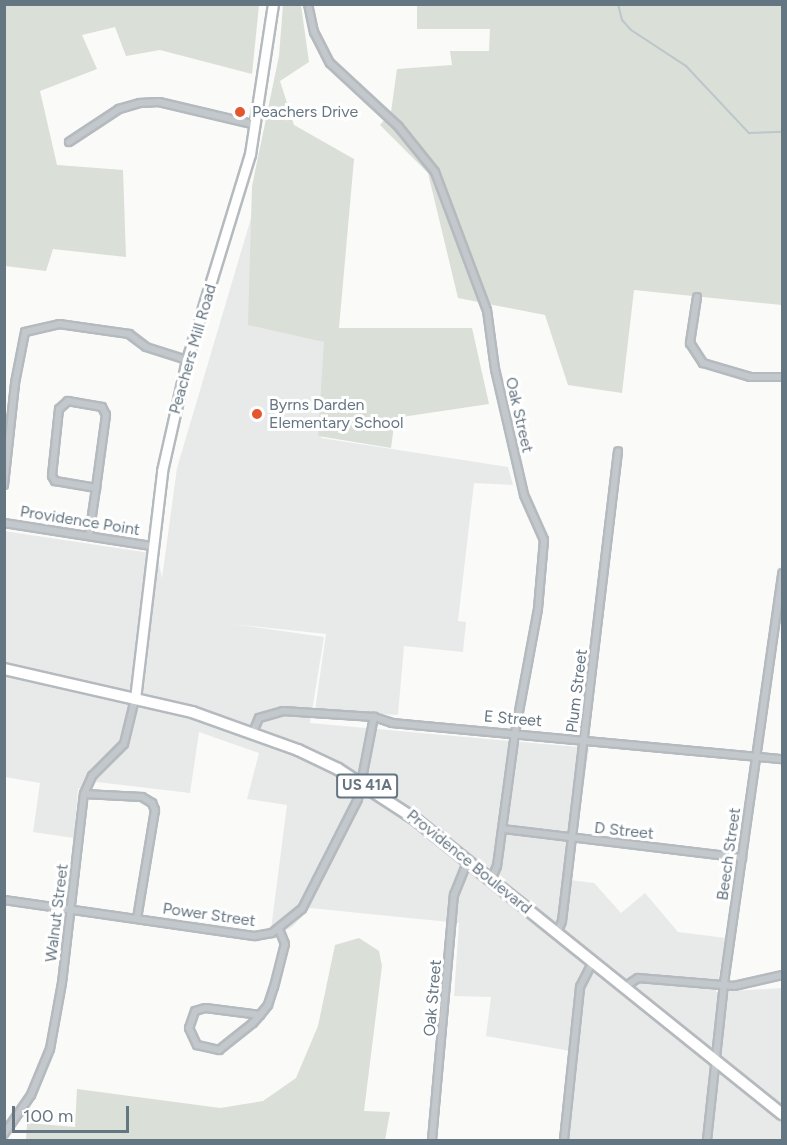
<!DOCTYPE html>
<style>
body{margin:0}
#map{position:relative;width:787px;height:1145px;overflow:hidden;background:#fafaf8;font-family:Figtree,sans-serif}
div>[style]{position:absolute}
.built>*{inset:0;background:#e8e9e9}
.green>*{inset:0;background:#dadfd7}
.stream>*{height:2px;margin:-1px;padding:0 1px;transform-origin:1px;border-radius:1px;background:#bbc7cb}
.roads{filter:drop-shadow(2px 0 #b5babe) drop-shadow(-2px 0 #b5babe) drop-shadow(0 2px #b5babe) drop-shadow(0 -2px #b5babe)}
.minor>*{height:6px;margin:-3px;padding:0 3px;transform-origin:3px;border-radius:3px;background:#c3c8cc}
.primary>*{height:9px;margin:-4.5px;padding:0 4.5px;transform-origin:4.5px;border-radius:4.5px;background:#fff}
.trunk>*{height:10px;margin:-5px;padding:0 5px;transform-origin:5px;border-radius:5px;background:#fff}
.dots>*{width:16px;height:16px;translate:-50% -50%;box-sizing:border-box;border:3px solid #fff;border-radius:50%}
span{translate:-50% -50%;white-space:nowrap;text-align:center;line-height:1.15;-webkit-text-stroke:6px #fff;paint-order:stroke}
.shield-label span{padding:2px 4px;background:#fff;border:2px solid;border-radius:4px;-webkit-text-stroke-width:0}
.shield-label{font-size:15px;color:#657683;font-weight:700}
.poi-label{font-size:16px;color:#657683}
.left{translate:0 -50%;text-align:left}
.street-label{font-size:16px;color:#657683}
.frame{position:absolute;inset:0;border:6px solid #657683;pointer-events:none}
.scale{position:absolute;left:12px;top:1106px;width:117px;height:27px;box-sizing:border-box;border:3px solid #657683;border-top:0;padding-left:8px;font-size:18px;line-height:21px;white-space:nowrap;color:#657683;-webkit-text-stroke:4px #fff;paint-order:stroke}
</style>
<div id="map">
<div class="built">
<i style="clip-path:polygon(254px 208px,344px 216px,321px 438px,508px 467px,513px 485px,474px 483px,458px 621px,466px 622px,463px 652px,404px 646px,398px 715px,315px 710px,326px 634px,233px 624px,324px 637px,310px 723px,589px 748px,570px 880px,594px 883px,621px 913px,645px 893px,678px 932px,726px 938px,716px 992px,782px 988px,782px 1140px,568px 1140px,576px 1052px,486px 1036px,491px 997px,454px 996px,459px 923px,310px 908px,293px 926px,273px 938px,271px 929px,287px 805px,247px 799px,259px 753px,199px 732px,190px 793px,97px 782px,78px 789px,74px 838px,33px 832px,40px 783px,5px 777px,4px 531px,157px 554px,162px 578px,177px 468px)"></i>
</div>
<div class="green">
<i style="clip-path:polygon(5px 4px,259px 5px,252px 74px,160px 50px,126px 56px,115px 27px,82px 35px,97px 69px,40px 91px,57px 165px,123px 170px,126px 257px,53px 249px,46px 271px,5px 266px)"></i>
<i style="clip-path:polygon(283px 5px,301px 5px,309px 62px,280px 81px,294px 125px,354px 159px,339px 328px,472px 328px,489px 404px,395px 418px,391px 448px,318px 436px,324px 342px,248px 325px,252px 186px,279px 56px)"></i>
<i style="clip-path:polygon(417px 5px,782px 5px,782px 305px,634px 290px,622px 393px,568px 385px,545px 315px,458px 298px,428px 173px,380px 125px,391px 112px,397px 69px,452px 65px,450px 51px,489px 51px,490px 29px,417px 29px)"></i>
<i style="clip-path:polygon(359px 938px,379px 951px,382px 966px,364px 1111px,390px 1112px,385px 1140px,26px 1140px,27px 1123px,75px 1127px,77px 1089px,220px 1108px,263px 1101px,296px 1078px,318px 1026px,335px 945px)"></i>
</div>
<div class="stream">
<i style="left:618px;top:4px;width:16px;rotate:76deg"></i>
<i style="left:622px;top:20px;width:13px;rotate:48deg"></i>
<i style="left:631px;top:30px;width:66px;rotate:33.2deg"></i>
<i style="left:686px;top:66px;width:92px;rotate:46.8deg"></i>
<i style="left:749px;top:133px;width:33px;rotate:-2deg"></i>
</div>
<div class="roads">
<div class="minor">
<i style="left:308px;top:4px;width:29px;rotate:78deg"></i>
<i style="left:314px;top:32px;width:35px;rotate:63deg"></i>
<i style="left:330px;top:63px;width:93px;rotate:42.8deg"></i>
<i style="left:398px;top:126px;width:59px;rotate:51.2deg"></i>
<i style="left:435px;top:172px;width:147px;rotate:69.4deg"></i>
<i style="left:487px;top:310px;width:60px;rotate:82.3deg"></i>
<i style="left:495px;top:369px;width:129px;rotate:77deg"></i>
<i style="left:524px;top:495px;width:49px;rotate:66deg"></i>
<i style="left:544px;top:540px;width:69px;rotate:95deg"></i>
<i style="left:538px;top:609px;width:126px;rotate:100.5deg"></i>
<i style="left:515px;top:733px;width:134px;rotate:97.7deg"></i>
<i style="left:497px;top:866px;width:15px;rotate:113deg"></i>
<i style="left:69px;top:142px;width:60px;rotate:-33.4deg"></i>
<i style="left:119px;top:109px;width:22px;rotate:-16deg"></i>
<i style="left:140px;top:103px;width:19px;rotate:-3deg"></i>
<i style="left:159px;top:102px;width:100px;rotate:13.3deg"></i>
<i style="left:697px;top:297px;width:47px;rotate:98.7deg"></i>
<i style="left:690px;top:343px;width:24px;rotate:57deg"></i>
<i style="left:703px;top:363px;width:49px;rotate:16.6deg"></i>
<i style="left:750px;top:377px;width:32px"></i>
<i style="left:4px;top:485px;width:103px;rotate:-83.8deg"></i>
<i style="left:15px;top:383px;width:52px;rotate:-78.9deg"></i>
<i style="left:25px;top:332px;width:35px;rotate:-13deg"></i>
<i style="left:59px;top:324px;width:71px;rotate:8.1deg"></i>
<i style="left:129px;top:334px;width:21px;rotate:37deg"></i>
<i style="left:146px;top:347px;width:43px;rotate:17.6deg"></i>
<i style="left:4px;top:523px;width:149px;rotate:8.9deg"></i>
<i style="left:89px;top:536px;width:49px;rotate:-81.7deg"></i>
<i style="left:96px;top:488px;width:74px;rotate:-82.2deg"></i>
<i style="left:106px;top:415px;width:9px;rotate:-117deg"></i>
<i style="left:102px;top:407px;width:35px;rotate:-170deg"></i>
<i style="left:68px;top:401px;width:12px;rotate:138deg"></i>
<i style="left:59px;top:409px;width:67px;rotate:96deg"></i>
<i style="left:52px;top:476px;width:6px;rotate:59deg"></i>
<i style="left:55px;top:481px;width:42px;rotate:9.7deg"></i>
<i style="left:253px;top:732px;width:15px;rotate:-67deg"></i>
<i style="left:259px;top:718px;width:25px;rotate:-16deg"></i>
<i style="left:283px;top:711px;width:91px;rotate:3.8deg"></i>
<i style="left:374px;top:717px;width:19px;rotate:18deg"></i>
<i style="left:392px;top:723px;width:392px;rotate:5.3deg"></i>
<i style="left:84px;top:794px;width:58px;rotate:3deg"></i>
<i style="left:142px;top:797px;width:12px;rotate:31deg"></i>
<i style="left:152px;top:803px;width:8px;rotate:67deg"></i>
<i style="left:155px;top:810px;width:110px;rotate:99.4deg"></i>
<i style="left:503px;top:829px;width:241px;rotate:6.9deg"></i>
<i style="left:4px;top:900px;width:254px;rotate:8.2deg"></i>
<i style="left:255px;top:936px;width:17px;rotate:-10deg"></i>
<i style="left:272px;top:933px;width:38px;rotate:-39deg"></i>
<i style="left:302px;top:909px;width:123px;rotate:-63deg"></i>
<i style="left:358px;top:799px;width:84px;rotate:-79deg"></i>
<i style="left:557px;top:933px;width:13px;rotate:-67deg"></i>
<i style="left:562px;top:921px;width:473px;rotate:-83.2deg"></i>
<i style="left:623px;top:988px;width:18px;rotate:-34deg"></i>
<i style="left:638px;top:978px;width:96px;rotate:4.8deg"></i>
<i style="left:734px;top:986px;width:49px;rotate:-12.9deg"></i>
<i style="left:260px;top:1015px;width:55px;rotate:-172.7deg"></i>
<i style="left:205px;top:1008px;width:10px;rotate:163deg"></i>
<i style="left:195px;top:1011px;width:18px;rotate:109deg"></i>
<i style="left:189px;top:1028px;width:19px;rotate:65deg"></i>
<i style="left:197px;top:1045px;width:23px;rotate:13deg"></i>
<i style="left:219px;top:1050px;width:43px;rotate:-38.5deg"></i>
<i style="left:253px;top:1023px;width:11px;rotate:-49deg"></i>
<i style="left:260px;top:1015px;width:13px;rotate:-51deg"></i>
<i style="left:268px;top:1005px;width:19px;rotate:-72deg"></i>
<i style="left:274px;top:987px;width:44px;rotate:-75.7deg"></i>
<i style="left:285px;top:944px;width:16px;rotate:-112deg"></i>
<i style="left:4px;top:1134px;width:47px;rotate:-55.3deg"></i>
<i style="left:31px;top:1095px;width:50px;rotate:-67.6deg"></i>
<i style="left:50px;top:1049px;width:67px;rotate:-79.7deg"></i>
<i style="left:62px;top:983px;width:190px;rotate:-83.4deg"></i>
<i style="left:84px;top:794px;width:20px;rotate:-66deg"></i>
<i style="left:92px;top:776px;width:45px;rotate:-45deg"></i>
<i style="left:124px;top:744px;width:46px;rotate:-76.3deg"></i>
<i style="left:432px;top:1140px;width:246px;rotate:-84.9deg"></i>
<i style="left:454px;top:895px;width:37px;rotate:-68deg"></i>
<i style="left:564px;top:1140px;width:154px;rotate:-84deg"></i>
<i style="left:580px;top:987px;width:27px;rotate:-63deg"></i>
<i style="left:707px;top:1140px;width:158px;rotate:-83.8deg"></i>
<i style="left:724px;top:983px;width:414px;rotate:-81.9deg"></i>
</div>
<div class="primary">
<i style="left:135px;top:699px;width:230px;rotate:-83.2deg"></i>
<i style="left:162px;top:471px;width:114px;rotate:-77.3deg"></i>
<i style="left:187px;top:360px;width:215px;rotate:-73deg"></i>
<i style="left:250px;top:154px;width:152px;rotate:-81.3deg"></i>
</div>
<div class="trunk">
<i style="left:4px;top:669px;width:193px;rotate:12.9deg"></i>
<i style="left:192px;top:712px;width:113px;rotate:19.7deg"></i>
<i style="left:298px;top:750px;width:44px;rotate:25.4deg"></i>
<i style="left:338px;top:769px;width:92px;rotate:33deg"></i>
<i style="left:415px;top:819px;width:471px;rotate:38.8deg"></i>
</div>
</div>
<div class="dots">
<i style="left:240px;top:112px;background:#e4572e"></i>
<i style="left:257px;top:414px;background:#e4572e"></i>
</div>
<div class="shield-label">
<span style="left:367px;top:786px">US 41A</span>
</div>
<div class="poi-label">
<span class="left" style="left:252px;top:112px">Peachers Drive</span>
<span class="left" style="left:269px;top:414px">Byrns Darden<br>Elementary School</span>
</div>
<div class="street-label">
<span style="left:193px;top:349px;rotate:-74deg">Peachers Mill Road</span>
<span style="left:519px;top:415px;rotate:77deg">Oak Street</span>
<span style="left:80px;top:521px;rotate:9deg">Providence Point</span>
<span style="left:577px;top:691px;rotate:-83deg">Plum Street</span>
<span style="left:513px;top:719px;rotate:5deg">E Street</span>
<span style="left:624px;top:831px;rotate:6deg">D Street</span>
<span style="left:729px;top:854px;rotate:-82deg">Beech Street</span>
<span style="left:469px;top:862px;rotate:39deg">Providence Boulevard</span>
<span style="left:57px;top:913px;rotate:-83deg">Walnut Street</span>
<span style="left:209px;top:915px;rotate:8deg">Power Street</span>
<span style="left:433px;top:998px;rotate:-85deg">Oak Street</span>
</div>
<div class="frame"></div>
<div class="scale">100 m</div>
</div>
